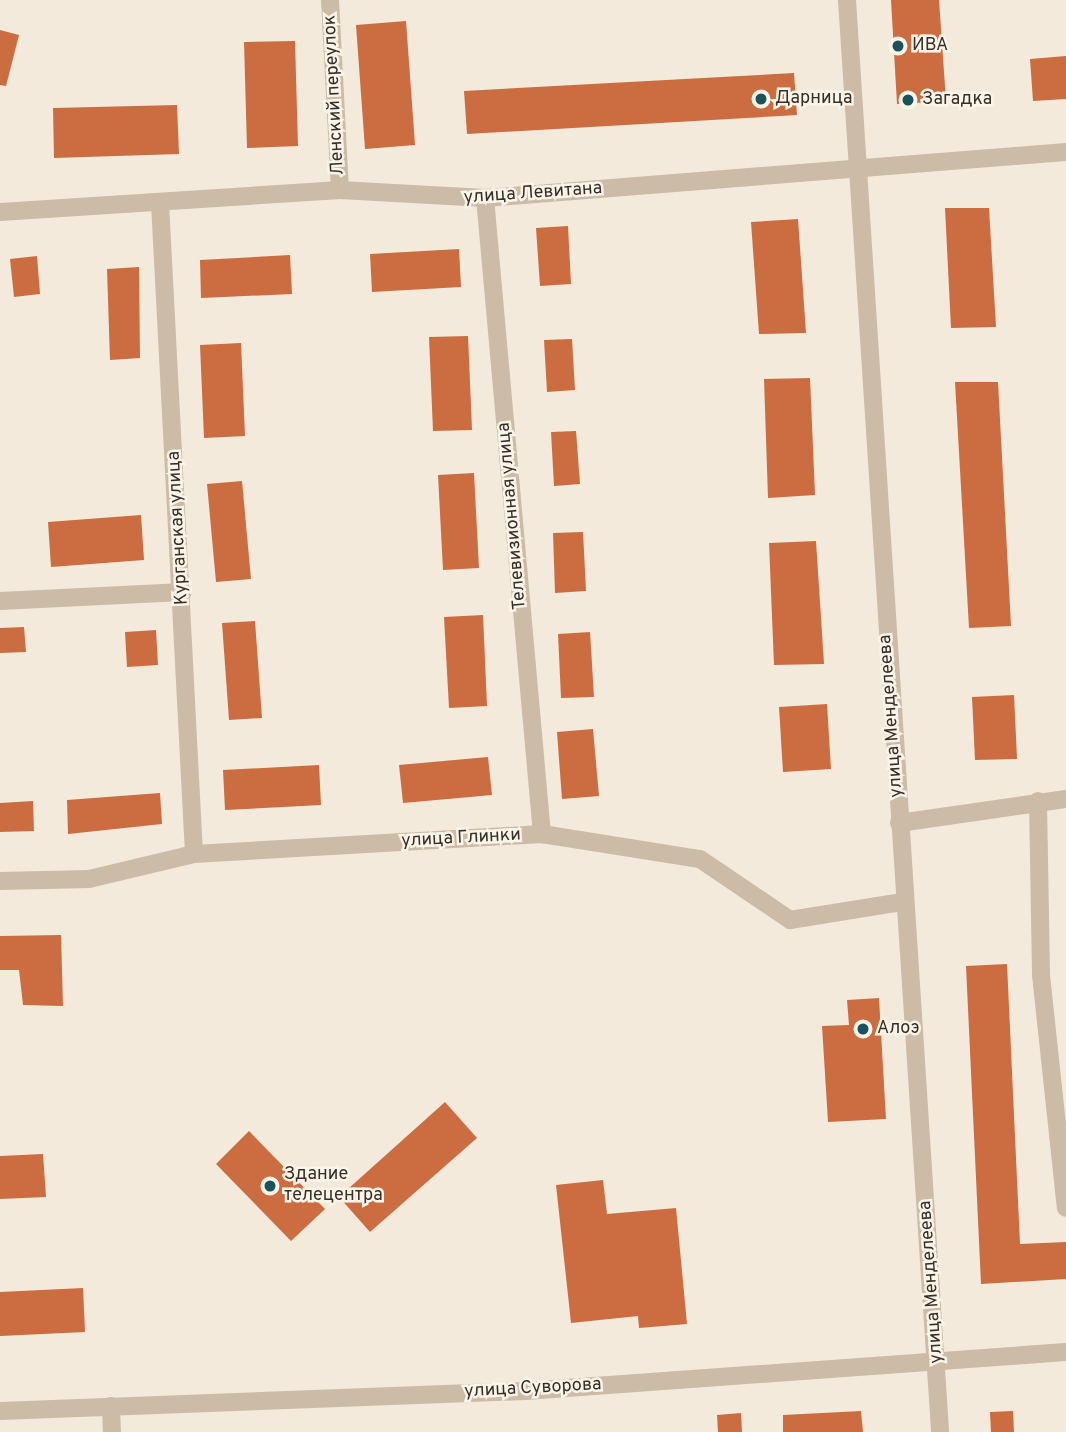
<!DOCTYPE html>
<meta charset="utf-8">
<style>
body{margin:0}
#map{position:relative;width:1066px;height:1432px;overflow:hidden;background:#f3eadc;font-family:Overpass,sans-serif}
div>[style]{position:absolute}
.building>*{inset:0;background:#cc6d41}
.minor>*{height:18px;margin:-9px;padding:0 9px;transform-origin:9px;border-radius:9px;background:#ccbba7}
.tertiary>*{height:18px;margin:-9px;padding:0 9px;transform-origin:9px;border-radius:9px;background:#ccbba7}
.dots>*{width:19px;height:19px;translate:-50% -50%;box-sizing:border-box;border:4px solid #fbf4e8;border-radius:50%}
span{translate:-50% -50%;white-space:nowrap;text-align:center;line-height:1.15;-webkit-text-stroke:5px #fbf4e8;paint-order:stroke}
.poi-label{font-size:18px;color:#382e28}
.left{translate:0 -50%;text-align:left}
.street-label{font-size:18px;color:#382e28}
</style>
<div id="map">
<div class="building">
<i style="clip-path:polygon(891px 0,939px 0,946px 101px,897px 104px)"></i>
<i style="clip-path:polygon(406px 21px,415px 145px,365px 149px,356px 25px)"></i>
<i style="clip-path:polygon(0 30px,19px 35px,6px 86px,0 85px)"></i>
<i style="clip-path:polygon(295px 41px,298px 146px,247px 148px,244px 42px)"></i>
<i style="clip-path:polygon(1066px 56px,1066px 99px,1033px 101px,1030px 59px)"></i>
<i style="clip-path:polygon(794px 73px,797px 115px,467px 134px,464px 91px)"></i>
<i style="clip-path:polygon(177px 105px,179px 154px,54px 158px,53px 108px)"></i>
<i style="clip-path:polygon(945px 208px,989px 208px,996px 327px,951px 328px)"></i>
<i style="clip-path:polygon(798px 219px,806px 333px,759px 334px,751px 222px)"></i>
<i style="clip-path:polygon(568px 226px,571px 284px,540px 286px,536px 228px)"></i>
<i style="clip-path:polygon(459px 249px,461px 287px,372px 292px,370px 254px)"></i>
<i style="clip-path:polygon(290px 255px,292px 294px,201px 298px,200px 260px)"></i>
<i style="clip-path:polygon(37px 256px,40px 294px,14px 297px,10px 259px)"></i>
<i style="clip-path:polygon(139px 267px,140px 358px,110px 360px,107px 269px)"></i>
<i style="clip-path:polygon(468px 336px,472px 430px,433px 431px,429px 337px)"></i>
<i style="clip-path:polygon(572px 339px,575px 390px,547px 392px,544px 340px)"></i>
<i style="clip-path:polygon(241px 343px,245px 436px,204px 438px,200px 345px)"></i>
<i style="clip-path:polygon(810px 378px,815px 495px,768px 498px,764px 379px)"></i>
<i style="clip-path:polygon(955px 382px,998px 382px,1011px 626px,969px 628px)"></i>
<i style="clip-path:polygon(576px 431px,580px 484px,554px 486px,551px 432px)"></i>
<i style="clip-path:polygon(474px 473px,479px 568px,443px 570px,438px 475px)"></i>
<i style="clip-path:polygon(242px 481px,251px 579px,216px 582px,207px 484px)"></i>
<i style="clip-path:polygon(141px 515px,144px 560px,51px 567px,48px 522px)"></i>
<i style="clip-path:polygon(583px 532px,586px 591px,555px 593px,553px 533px)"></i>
<i style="clip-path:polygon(816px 541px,824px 664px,774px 665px,769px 543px)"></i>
<i style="clip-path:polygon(483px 615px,487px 706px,449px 708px,444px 617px)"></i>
<i style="clip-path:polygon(255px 621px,262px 718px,229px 720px,222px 623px)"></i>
<i style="clip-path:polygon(24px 627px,26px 652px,0 653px,0 628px)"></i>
<i style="clip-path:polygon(156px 630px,158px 665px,127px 667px,125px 632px)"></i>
<i style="clip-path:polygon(590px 632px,594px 697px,561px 698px,558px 634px)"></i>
<i style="clip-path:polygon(1014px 695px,1017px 759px,975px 760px,972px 697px)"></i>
<i style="clip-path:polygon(827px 704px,831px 769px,783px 772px,779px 707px)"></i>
<i style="clip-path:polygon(593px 729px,599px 796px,562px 799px,557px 732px)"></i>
<i style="clip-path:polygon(488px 757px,492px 795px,403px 803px,399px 765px)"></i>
<i style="clip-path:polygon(319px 765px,321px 805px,225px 810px,223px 770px)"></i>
<i style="clip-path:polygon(160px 793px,162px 824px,68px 834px,67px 800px)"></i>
<i style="clip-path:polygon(33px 801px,34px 831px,0 832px,0 803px)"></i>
<i style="clip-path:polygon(61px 935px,63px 1006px,23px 1005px,19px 970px,0 970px,0 936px)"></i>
<i style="clip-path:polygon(1007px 964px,1020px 1244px,1066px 1242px,1066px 1279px,981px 1284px,966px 966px)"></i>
<i style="clip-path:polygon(879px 998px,886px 1119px,828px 1122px,822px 1026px,849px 1025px,847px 1000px)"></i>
<i style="clip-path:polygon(445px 1102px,477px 1138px,370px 1232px,339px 1197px)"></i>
<i style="clip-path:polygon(249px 1131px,325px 1209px,291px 1241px,216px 1164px)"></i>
<i style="clip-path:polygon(43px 1154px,46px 1197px,0 1199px,0 1156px)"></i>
<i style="clip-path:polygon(603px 1180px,607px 1214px,676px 1208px,687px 1324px,639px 1328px,638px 1316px,571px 1323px,556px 1185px)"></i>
<i style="clip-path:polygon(83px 1288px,85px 1332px,0 1336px,0 1292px)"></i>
<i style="clip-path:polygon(861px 1411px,863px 1432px,783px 1432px,783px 1415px)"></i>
<i style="clip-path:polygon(1013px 1411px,1014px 1432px,991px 1432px,990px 1412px)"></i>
<i style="clip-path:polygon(741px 1413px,742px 1432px,718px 1432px,717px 1415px)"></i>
</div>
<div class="minor">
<i style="left:330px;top:0;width:190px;rotate:87deg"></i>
<i style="left:847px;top:0;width:1435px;rotate:86.28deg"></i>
<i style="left:485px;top:198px;width:639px;rotate:84.88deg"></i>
<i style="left:160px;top:203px;width:652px;rotate:87.01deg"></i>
<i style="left:0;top:212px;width:341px;rotate:-3.7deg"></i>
<i style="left:340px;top:190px;width:145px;rotate:3.2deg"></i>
<i style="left:485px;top:198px;width:583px;rotate:-4.53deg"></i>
<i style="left:0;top:601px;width:183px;rotate:-2.8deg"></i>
<i style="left:1038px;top:801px;width:174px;rotate:89deg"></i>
<i style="left:1041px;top:975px;width:234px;rotate:83.9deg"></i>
<i style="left:899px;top:823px;width:169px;rotate:-8.2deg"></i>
<i style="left:0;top:881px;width:89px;rotate:-1.3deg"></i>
<i style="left:89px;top:879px;width:108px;rotate:-13.4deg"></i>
<i style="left:194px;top:854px;width:349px;rotate:-3.3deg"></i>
<i style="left:542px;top:834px;width:160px;rotate:9deg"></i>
<i style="left:700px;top:859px;width:109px;rotate:34.1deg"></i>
<i style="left:790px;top:920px;width:114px;rotate:-9.1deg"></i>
<i style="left:111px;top:1406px;width:26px;rotate:88deg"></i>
</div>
<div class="tertiary">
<i style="left:0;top:1411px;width:526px;rotate:-2.18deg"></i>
<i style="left:526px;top:1391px;width:541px;rotate:-4.13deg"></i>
</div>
<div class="dots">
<i style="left:898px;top:46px;background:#1b535c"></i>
<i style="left:761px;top:99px;background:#1b535c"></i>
<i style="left:908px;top:100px;background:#1b535c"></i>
<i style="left:863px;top:1029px;background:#1b535c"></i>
<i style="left:270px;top:1186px;background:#1b535c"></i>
</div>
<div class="poi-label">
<span class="left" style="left:912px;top:46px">ИВА</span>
<span class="left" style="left:775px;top:99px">Дарница</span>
<span class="left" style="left:922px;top:100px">Загадка</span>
<span class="left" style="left:877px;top:1029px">Алоэ</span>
<span class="left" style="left:284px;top:1186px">Здание<br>телецентра</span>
</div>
<div class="street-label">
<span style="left:335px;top:95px;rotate:-93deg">Ленский переулок</span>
<span style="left:533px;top:194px;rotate:-4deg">улица Левитана</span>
<span style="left:513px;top:516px;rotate:-95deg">Телевизионная улица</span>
<span style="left:179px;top:528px;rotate:-93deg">Курганская улица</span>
<span style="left:892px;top:716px;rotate:-94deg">улица Менделеева</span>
<span style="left:461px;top:839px;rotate:-3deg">улица Глинки</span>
<span style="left:932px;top:1282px;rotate:-94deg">улица Менделеева</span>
<span style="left:533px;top:1389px;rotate:-3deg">улица Суворова</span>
</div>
</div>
